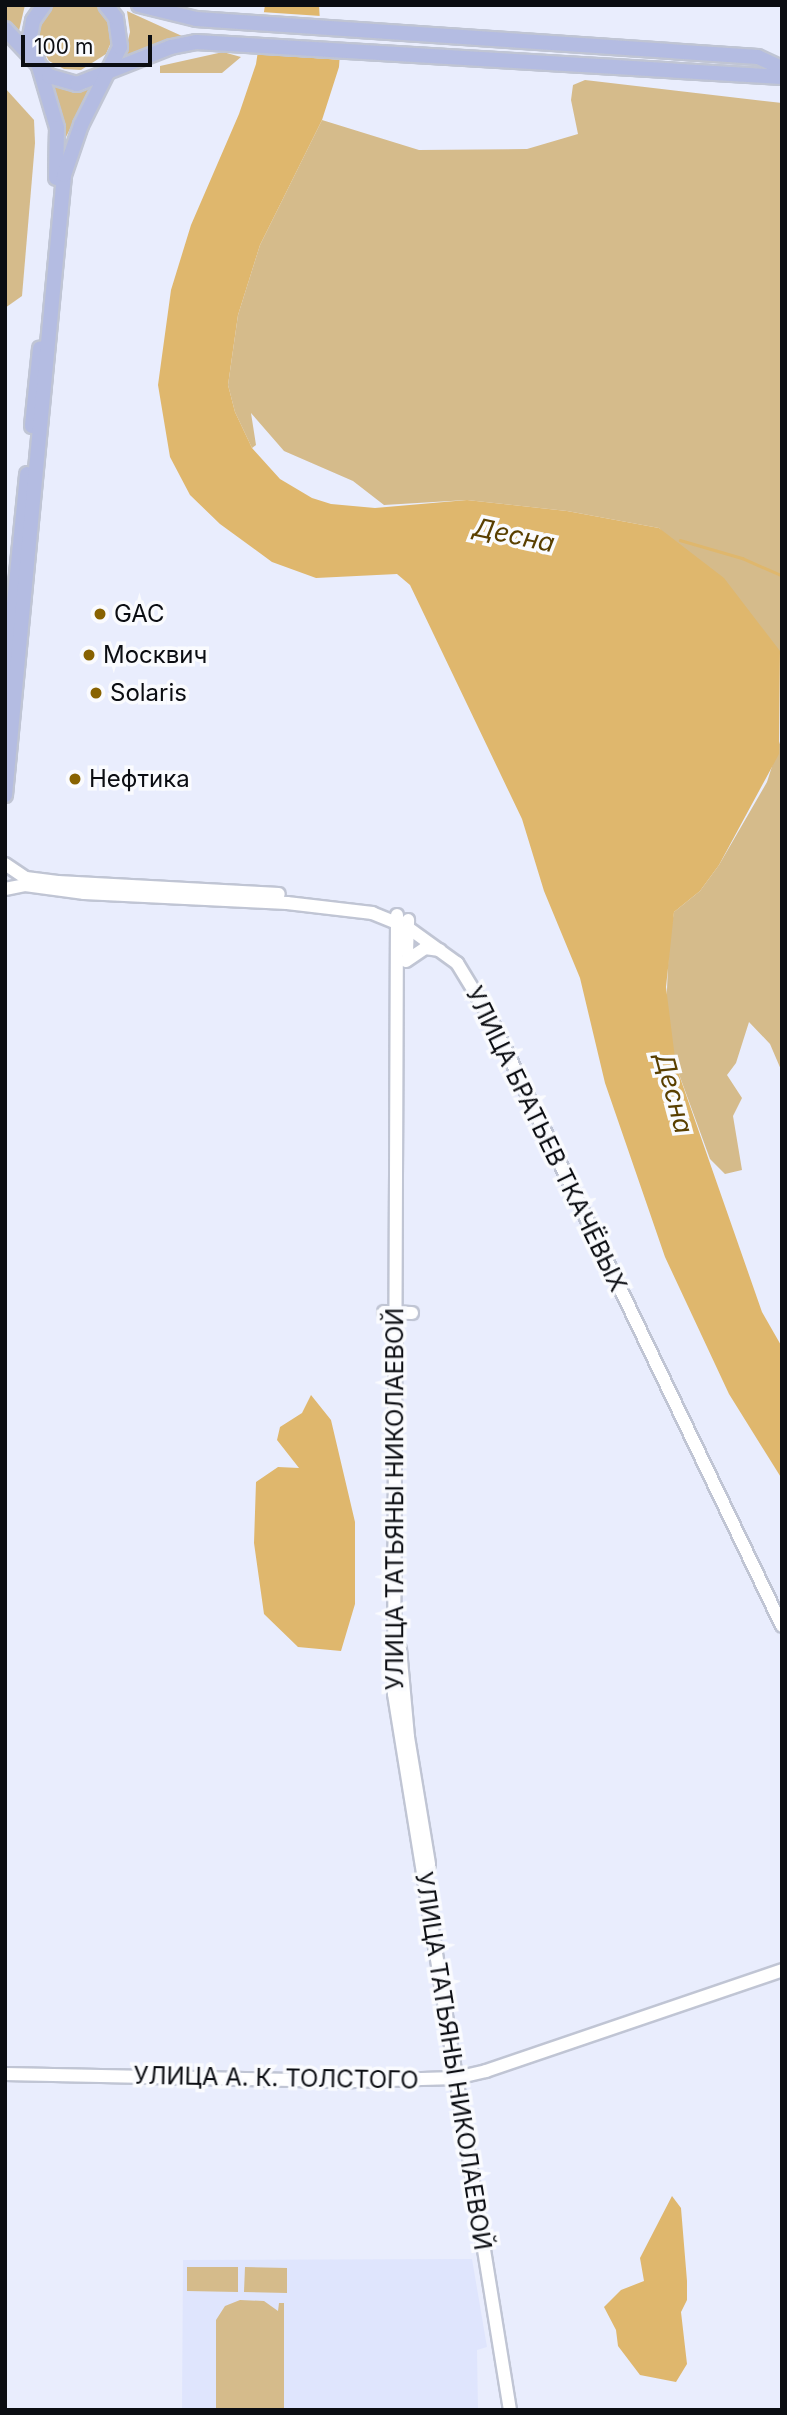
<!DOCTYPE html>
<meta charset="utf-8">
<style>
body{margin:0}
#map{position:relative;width:787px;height:2415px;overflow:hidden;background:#e9edfd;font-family:Inter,sans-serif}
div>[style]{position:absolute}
.built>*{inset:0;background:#dfe5fd}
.green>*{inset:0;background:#d5bb8b}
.water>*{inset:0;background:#dfb76d}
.pier>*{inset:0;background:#e9edfd}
.stream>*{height:2.5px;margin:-1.25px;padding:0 1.25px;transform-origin:1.25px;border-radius:1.25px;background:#dfb76d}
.roads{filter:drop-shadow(2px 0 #c0c5d4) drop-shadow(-2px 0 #c0c5d4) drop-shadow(0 2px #c0c5d4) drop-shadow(0 -2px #c0c5d4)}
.minor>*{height:12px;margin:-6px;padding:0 6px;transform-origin:6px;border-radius:6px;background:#fff}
.major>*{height:14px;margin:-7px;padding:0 7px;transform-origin:7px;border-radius:7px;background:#b4bce2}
.dots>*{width:19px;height:19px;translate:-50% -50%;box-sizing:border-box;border:4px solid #fafbfe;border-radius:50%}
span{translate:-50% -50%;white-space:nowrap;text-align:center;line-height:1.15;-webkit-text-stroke:7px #fafbfe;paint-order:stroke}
.poi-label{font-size:24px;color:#0b0d12}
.left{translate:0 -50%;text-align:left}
.street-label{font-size:24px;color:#0b0d12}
.water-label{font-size:26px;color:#593f00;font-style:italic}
.frame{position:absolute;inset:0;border:7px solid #0b0d12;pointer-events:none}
.scale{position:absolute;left:21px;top:35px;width:131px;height:32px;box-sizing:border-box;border:4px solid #0b0d12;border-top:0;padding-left:9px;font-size:21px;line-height:24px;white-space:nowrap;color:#0b0d12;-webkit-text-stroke:5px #fafbfe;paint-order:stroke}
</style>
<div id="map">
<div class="built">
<i style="clip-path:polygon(472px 2259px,487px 2347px,477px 2350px,478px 2410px,182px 2410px,183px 2260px)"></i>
</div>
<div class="green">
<i style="clip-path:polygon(5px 5px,25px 5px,18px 35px,5px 22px)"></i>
<i style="clip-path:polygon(45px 5px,103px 5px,110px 15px,112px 40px,106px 54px,81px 70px,64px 69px,49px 61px,35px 36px)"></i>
<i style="clip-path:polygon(127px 11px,182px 36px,182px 37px,124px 57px,130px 32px)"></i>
<i style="clip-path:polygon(223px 52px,241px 57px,222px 73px,160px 73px,160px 66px)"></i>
<i style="clip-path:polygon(585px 80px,782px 103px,782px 657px,659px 528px,567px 511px,467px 500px,384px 505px,353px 481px,284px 451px,251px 413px,256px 445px,252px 448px,235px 412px,228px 385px,238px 315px,260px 245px,322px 120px,419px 150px,527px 149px,578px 134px,571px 100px,573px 85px)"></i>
<i style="clip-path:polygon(49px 82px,93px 83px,65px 139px,64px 138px)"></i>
<i style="clip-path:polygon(5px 88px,34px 120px,35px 143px,22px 296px,5px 308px)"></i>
<i style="clip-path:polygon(782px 735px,782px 1072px,770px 1044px,749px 1022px,736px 1063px,727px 1075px,742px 1098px,733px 1116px,742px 1170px,725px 1174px,710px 1159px,676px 1066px,666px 1014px,669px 941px,674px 912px,700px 891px,719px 865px,767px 782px)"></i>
<i style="clip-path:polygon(187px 2267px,238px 2267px,238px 2292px,187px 2291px)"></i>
<i style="clip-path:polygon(245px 2267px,287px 2268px,287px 2293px,244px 2292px)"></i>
<i style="clip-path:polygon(240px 2300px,264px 2301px,278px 2311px,279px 2303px,284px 2303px,284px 2410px,216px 2410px,216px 2320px,225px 2306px)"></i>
</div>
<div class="water">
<i style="clip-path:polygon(265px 5px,319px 5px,320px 22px,341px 38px,339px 67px,322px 120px,260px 245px,238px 315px,228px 385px,235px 412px,252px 448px,280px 479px,312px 498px,331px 504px,375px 508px,467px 500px,567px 511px,659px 528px,724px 578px,780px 651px,779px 754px,719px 865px,700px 891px,674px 912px,666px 987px,676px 1066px,762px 1312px,782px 1347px,782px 1479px,729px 1394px,665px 1257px,605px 1083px,580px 978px,544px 891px,522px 819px,410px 585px,397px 574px,316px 578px,272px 562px,220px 524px,190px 495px,170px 457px,158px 385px,171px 290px,191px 225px,239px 114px,256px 64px)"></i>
<i style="clip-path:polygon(311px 1395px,331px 1420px,355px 1522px,355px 1604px,341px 1651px,298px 1647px,264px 1614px,254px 1543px,256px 1482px,278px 1467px,299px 1468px,277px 1440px,280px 1427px,302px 1413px)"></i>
<i style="clip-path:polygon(672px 2196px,681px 2208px,687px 2281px,687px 2300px,681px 2312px,687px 2364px,676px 2382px,640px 2375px,618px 2346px,616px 2330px,604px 2307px,621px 2290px,644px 2281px,640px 2258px)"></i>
</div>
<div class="pier">
<i style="clip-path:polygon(261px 12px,321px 16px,344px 36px,343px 60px,254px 54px)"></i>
</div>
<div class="stream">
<i style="left:680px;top:540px;width:65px;rotate:16.2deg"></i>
<i style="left:742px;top:558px;width:43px;rotate:23.6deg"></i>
</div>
<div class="roads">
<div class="minor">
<i style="left:5px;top:864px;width:25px;rotate:34deg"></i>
<i style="left:26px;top:878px;width:32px;rotate:7deg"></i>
<i style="left:58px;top:882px;width:221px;rotate:3.1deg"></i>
<i style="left:5px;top:889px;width:20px;rotate:-11deg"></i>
<i style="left:25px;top:885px;width:60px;rotate:7.7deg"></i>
<i style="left:84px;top:893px;width:203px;rotate:2.8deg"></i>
<i style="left:287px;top:903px;width:86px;rotate:6.7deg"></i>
<i style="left:372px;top:913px;width:38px;rotate:22deg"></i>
<i style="left:407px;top:927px;width:62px;rotate:35.8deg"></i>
<i style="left:457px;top:963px;width:63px;rotate:58.6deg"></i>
<i style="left:490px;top:1017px;width:675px;rotate:64.38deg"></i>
<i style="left:397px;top:915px;width:779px;rotate:90.22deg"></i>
<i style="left:394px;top:1694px;width:725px;rotate:80.8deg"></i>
<i style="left:407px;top:952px;width:32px;rotate:-88deg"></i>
<i style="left:406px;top:961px;width:23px;rotate:-34deg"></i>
<i style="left:425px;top:948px;width:15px;rotate:8deg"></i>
<i style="left:384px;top:1312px;width:28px;rotate:2deg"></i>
<i style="left:400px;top:1649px;width:88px;rotate:84.8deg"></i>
<i style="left:408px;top:1737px;width:129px;rotate:80.6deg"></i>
<i style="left:5px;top:2074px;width:348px;rotate:1.2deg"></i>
<i style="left:353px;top:2081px;width:103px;rotate:-1.7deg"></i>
<i style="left:456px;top:2078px;width:31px;rotate:-13deg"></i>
<i style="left:486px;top:2071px;width:313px;rotate:-18.8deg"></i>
</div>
<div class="major">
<i style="left:44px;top:5px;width:19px;rotate:125deg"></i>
<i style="left:33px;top:21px;width:15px;rotate:101deg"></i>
<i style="left:30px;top:36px;width:96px;rotate:73.6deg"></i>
<i style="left:57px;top:128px;width:50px;rotate:91.1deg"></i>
<i style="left:139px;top:5px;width:59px;rotate:13.8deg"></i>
<i style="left:196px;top:19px;width:563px;rotate:3.87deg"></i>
<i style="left:758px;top:57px;width:26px;rotate:25deg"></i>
<i style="left:5px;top:29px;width:64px;rotate:46.9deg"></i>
<i style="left:49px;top:76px;width:29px;rotate:16deg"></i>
<i style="left:77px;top:84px;width:101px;rotate:-21.5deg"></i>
<i style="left:171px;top:47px;width:25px;rotate:-11deg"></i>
<i style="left:196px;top:42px;width:587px;rotate:3.42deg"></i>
<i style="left:32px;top:426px;width:78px;rotate:-84.1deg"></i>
<i style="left:5px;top:692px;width:219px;rotate:-84.2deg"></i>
<i style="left:5px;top:795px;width:623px;rotate:-84.56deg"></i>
<i style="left:64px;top:175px;width:53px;rotate:-71.2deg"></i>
<i style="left:81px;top:125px;width:87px;rotate:-63.4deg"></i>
<i style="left:120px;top:47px;width:29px;rotate:-98deg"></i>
<i style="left:116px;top:18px;width:16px;rotate:-128deg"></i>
</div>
</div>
<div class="dots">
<i style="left:100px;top:614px;background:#886200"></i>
<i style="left:89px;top:655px;background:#886200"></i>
<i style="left:96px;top:693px;background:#886200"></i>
<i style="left:75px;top:779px;background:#886200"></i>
</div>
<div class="poi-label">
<span class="left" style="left:114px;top:614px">GAC</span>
<span class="left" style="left:103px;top:655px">Москвич</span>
<span class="left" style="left:110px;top:693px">Solaris</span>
<span class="left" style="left:89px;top:779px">Нефтика</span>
</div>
<div class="street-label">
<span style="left:546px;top:1139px;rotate:64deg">УЛИЦА БРАТЬЕВ ТКАЧЁВЫХ</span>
<span style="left:395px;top:1499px;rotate:-90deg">УЛИЦА ТАТЬЯНЫ НИКОЛАЕВОЙ</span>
<span style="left:453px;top:2061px;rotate:81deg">УЛИЦА ТАТЬЯНЫ НИКОЛАЕВОЙ</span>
<span style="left:276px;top:2078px;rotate:1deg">УЛИЦА А. К. ТОЛСТОГО</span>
</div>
<div class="water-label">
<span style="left:514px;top:535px;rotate:12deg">Десна</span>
<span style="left:674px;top:1093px;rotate:75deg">Десна</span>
</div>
<div class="frame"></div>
<div class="scale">100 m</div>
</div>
